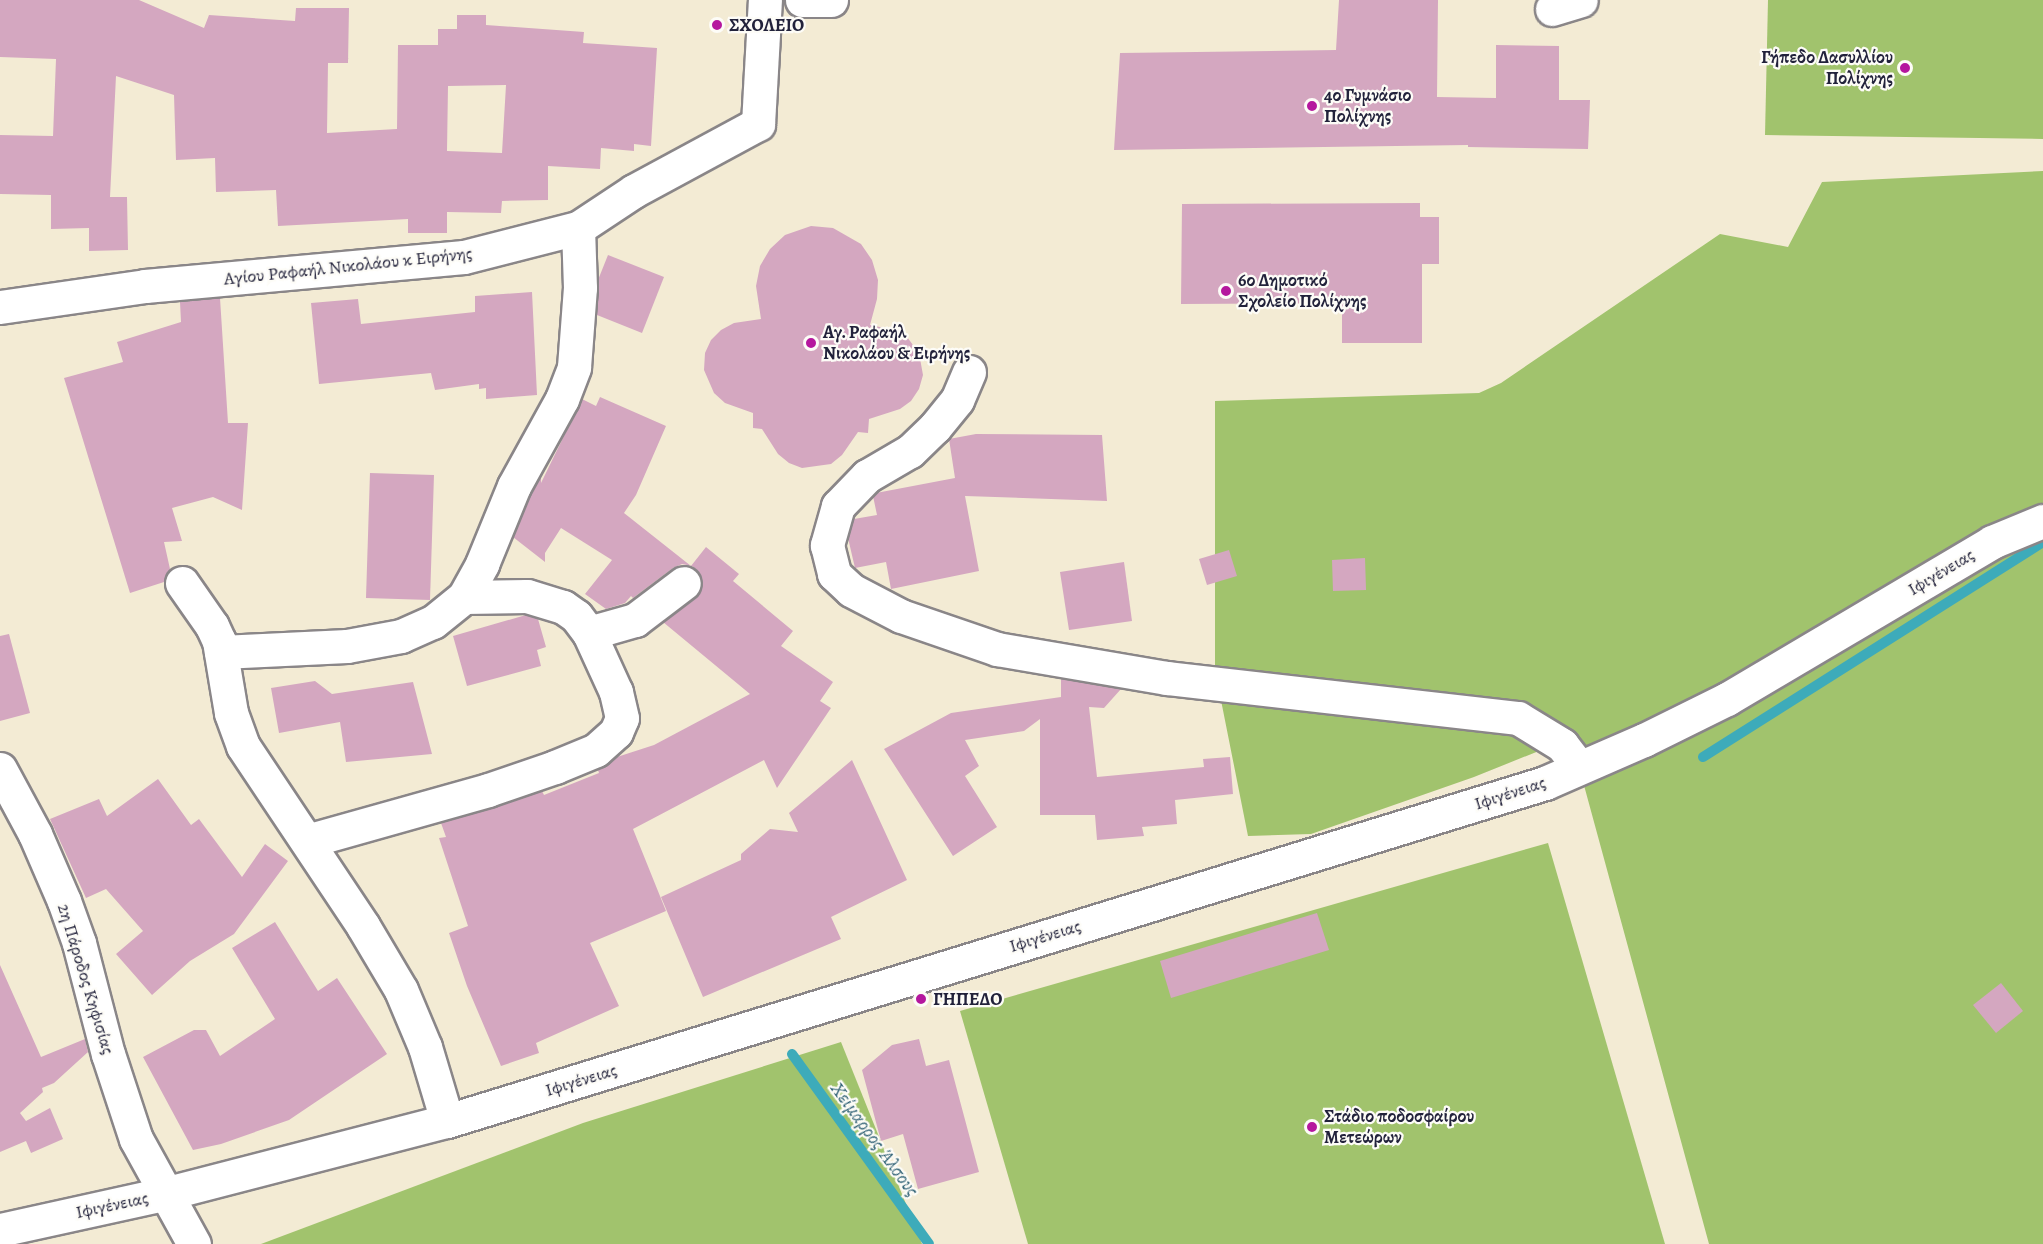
<!DOCTYPE html>
<meta charset="utf-8">
<style>
body{margin:0}
#map{position:relative;width:2043px;height:1244px;overflow:hidden;background:#f3ebd4;font-family:Alegreya,serif}
div>[style]{position:absolute}
.green>*{inset:0;background:#a1c36d}
.stream>*{height:10px;margin:-5px;padding:0 5px;transform-origin:5px;border-radius:5px;background:#3dabba}
.building>*{inset:0;background:#d4a7c0}
.roads{filter:drop-shadow(2px 0 #8a8688) drop-shadow(-2px 0 #8a8688) drop-shadow(0 2px #8a8688) drop-shadow(0 -2px #8a8688)}
.street>*{height:33px;margin:-16.5px;padding:0 16.5px;transform-origin:16.5px;border-radius:16.5px;background:#fff}
.secondary>*{height:33px;margin:-16.5px;padding:0 16.5px;transform-origin:16.5px;border-radius:16.5px;background:#fff}
.dots>*{width:16px;height:16px;translate:-50% -50%;box-sizing:border-box;border:3px solid #fdfcf7;border-radius:50%}
span{translate:-50% -50%;white-space:nowrap;text-align:center;line-height:1.15;-webkit-text-stroke:4.5px #fdfcf7;paint-order:stroke}
.poi-label{font-size:18px;color:#22223b;font-weight:700}
.left{translate:0 -50%;text-align:left}
.right{translate:-100% -50%;text-align:right}
.street-label{font-size:18px;color:#22223b}
.water-label{font-size:20px;color:#2e6074;font-style:italic}
</style>
<div id="map">
<div class="green">
<i style="clip-path:polygon(1768px 0,2043px 0,2043px 139px,1765px 135px)"></i>
<i style="clip-path:polygon(2043px 171px,2043px 1244px,1709px 1244px,1579px 767px,1576px 736px,1474px 777px,1311px 834px,1248px 836px,1215px 670px,1215px 401px,1479px 393px,1501px 383px,1720px 234px,1788px 247px,1822px 182px)"></i>
<i style="clip-path:polygon(1548px 843px,1665px 1244px,1028px 1244px,960px 1011px)"></i>
<i style="clip-path:polygon(841px 1042px,922px 1244px,261px 1244px,583px 1123px)"></i>
</div>
<div class="stream">
<i style="left:1703px;top:757px;width:402px;rotate:-32.3deg"></i>
<i style="left:792px;top:1054px;width:234px;rotate:54.2deg"></i>
</div>
<div class="building">
<i style="clip-path:polygon(evenodd,0 0,139px 0,204px 28px,209px 15px,295px 21px,296px 8px,349px 8px,348px 63px,328px 63px,327px 133px,397px 129px,398px 45px,438px 45px,438px 29px,457px 29px,457px 15px,486px 15px,486px 25px,584px 32px,583px 43px,657px 48px,651px 146px,634px 144px,634px 151px,601px 148px,600px 169px,548px 166px,548px 200px,502px 201px,501px 213px,447px 212px,447px 233px,408px 233px,408px 219px,278px 226px,276px 190px,216px 192px,215px 158px,176px 160px,174px 95px,116px 76px,110px 197px,127px 197px,128px 250px,89px 251px,89px 228px,51px 229px,51px 195px,0 194px,0 135px,53px 136px,56px 59px,0 57px,0 0,506px 85px,502px 153px,447px 151px,448px 86px,506px 85px)"></i>
<i style="clip-path:polygon(1339px 0,1438px 0,1437px 97px,1496px 98px,1496px 45px,1559px 46px,1559px 100px,1590px 100px,1588px 149px,1468px 147px,1468px 145px,1114px 150px,1120px 53px,1336px 50px)"></i>
<i style="clip-path:polygon(1420px 203px,1420px 217px,1439px 217px,1439px 264px,1422px 264px,1422px 343px,1342px 343px,1342px 303px,1181px 304px,1182px 204px)"></i>
<i style="clip-path:polygon(811px 226px,833px 228px,861px 244px,872px 260px,878px 280px,877px 299px,870px 325px,895px 330px,907px 337px,919px 353px,923px 375px,919px 389px,911px 401px,900px 409px,869px 419px,868px 433px,858px 432px,842px 455px,831px 464px,802px 468px,789px 463px,778px 454px,762px 429px,753px 428px,753px 413px,725px 403px,714px 393px,704px 370px,705px 353px,711px 340px,721px 330px,734px 323px,761px 319px,756px 286px,760px 266px,770px 249px,785px 235px)"></i>
<i style="clip-path:polygon(608px 255px,664px 277px,642px 333px,597px 315px,598px 280px)"></i>
<i style="clip-path:polygon(532px 292px,537px 395px,486px 399px,486px 388px,479px 389px,479px 384px,435px 390px,431px 373px,319px 384px,311px 303px,358px 299px,361px 324px,475px 312px,475px 296px)"></i>
<i style="clip-path:polygon(220px 298px,228px 423px,248px 423px,242px 510px,213px 497px,172px 508px,182px 541px,164px 542px,170px 569px,164px 582px,130px 593px,64px 378px,123px 362px,117px 342px,181px 322px,180px 302px)"></i>
<i style="clip-path:polygon(600px 397px,666px 426px,636px 495px,624px 513px,691px 566px,706px 547px,739px 574px,733px 581px,793px 631px,781px 646px,833px 682px,820px 701px,831px 708px,777px 788px,764px 760px,633px 829px,666px 911px,590px 943px,619px 1006px,536px 1043px,539px 1053px,501px 1066px,467px 986px,449px 933px,468px 926px,439px 838px,446px 837px,441px 823px,542px 791px,544px 795px,599px 773px,598px 770px,617px 757px,654px 745px,750px 694px,663px 622px,701px 591px,702px 580px,699px 572px,692px 566px,682px 564px,673px 568px,633px 598px,631px 596px,625px 603px,606px 609px,585px 594px,612px 560px,561px 528px,545px 553px,545px 562px,513px 537px,531px 494px,541px 476px,541px 483px,582px 399px,596px 406px)"></i>
<i style="clip-path:polygon(976px 434px,1102px 435px,1107px 501px,965px 496px,979px 571px,891px 589px,886px 562px,855px 568px,848px 538px,854px 519px,877px 515px,873px 496px,876px 493px,955px 478px,949px 439px)"></i>
<i style="clip-path:polygon(370px 473px,434px 475px,430px 600px,366px 598px)"></i>
<i style="clip-path:polygon(1229px 550px,1237px 576px,1207px 585px,1199px 559px)"></i>
<i style="clip-path:polygon(1365px 558px,1366px 590px,1333px 591px,1332px 560px)"></i>
<i style="clip-path:polygon(1124px 562px,1132px 621px,1069px 630px,1060px 572px)"></i>
<i style="clip-path:polygon(526px 615px,538px 619px,546px 647px,537px 650px,541px 666px,467px 686px,453px 636px)"></i>
<i style="clip-path:polygon(9px 634px,30px 713px,0 721px,0 636px)"></i>
<i style="clip-path:polygon(1061px 679px,1121px 689px,1104px 708px,1089px 707px,1097px 777px,1204px 767px,1203px 759px,1230px 757px,1233px 794px,1175px 800px,1177px 824px,1142px 827px,1144px 836px,1097px 840px,1095px 815px,1040px 815px,1040px 719px,1024px 731px,965px 740px,979px 766px,965px 776px,997px 827px,953px 856px,884px 749px,951px 713px,1061px 697px)"></i>
<i style="clip-path:polygon(315px 681px,332px 694px,413px 682px,432px 754px,346px 762px,340px 722px,279px 733px,271px 688px)"></i>
<i style="clip-path:polygon(852px 760px,907px 880px,831px 917px,841px 939px,703px 997px,661px 897px,741px 860px,741px 854px,770px 829px,798px 832px,789px 813px)"></i>
<i style="clip-path:polygon(158px 779px,191px 825px,199px 819px,242px 877px,265px 844px,288px 861px,234px 934px,190px 961px,152px 995px,116px 954px,143px 931px,106px 889px,86px 898px,50px 819px,99px 799px,107px 816px)"></i>
<i style="clip-path:polygon(1317px 913px,1329px 950px,1171px 998px,1160px 961px)"></i>
<i style="clip-path:polygon(275px 922px,318px 991px,337px 978px,387px 1054px,289px 1120px,221px 1144px,193px 1150px,143px 1057px,194px 1030px,206px 1030px,220px 1056px,275px 1019px,232px 948px)"></i>
<i style="clip-path:polygon(0 965px,41px 1057px,85px 1039px,88px 1052px,54px 1083px,42px 1088px,43px 1092px,20px 1113px,26px 1121px,50px 1108px,63px 1139px,31px 1153px,26px 1141px,0 1152px)"></i>
<i style="clip-path:polygon(2001px 983px,2023px 1011px,1996px 1033px,1973px 1005px)"></i>
<i style="clip-path:polygon(919px 1039px,926px 1066px,949px 1060px,979px 1172px,918px 1189px,903px 1134px,881px 1141px,862px 1070px,892px 1045px)"></i>
</div>
<div class="roads">
<div class="street">
<i style="left:1552px;top:9px;width:30px;rotate:-17deg"></i>
<i style="left:969px;top:372px;width:30px;rotate:113deg"></i>
<i style="left:957px;top:400px;width:35px;rotate:129deg"></i>
<i style="left:935px;top:427px;width:35px;rotate:136deg"></i>
<i style="left:910px;top:451px;width:50px;rotate:149.8deg"></i>
<i style="left:867px;top:476px;width:42px;rotate:134deg"></i>
<i style="left:838px;top:506px;width:41px;rotate:105.8deg"></i>
<i style="left:827px;top:545px;width:30px;rotate:76deg"></i>
<i style="left:834px;top:574px;width:23px;rotate:43deg"></i>
<i style="left:851px;top:590px;width:56px;rotate:27.5deg"></i>
<i style="left:901px;top:616px;width:102px;rotate:19deg"></i>
<i style="left:997px;top:649px;width:172px;rotate:9.7deg"></i>
<i style="left:1167px;top:678px;width:353px;rotate:6.5deg"></i>
<i style="left:1518px;top:718px;width:52px;rotate:31.5deg"></i>
<i style="left:1562px;top:745px;width:28px;rotate:52deg"></i>
<i style="left:182px;top:583px;width:52px;rotate:55.1deg"></i>
<i style="left:212px;top:626px;width:17px;rotate:65deg"></i>
<i style="left:219px;top:641px;width:73px;rotate:80.5deg"></i>
<i style="left:231px;top:713px;width:35px;rotate:70deg"></i>
<i style="left:243px;top:746px;width:216px;rotate:56.3deg"></i>
<i style="left:363px;top:926px;width:74px;rotate:59.3deg"></i>
<i style="left:401px;top:990px;width:62px;rotate:67.2deg"></i>
<i style="left:425px;top:1047px;width:77px;rotate:73.4deg"></i>
<i style="left:589px;top:633px;width:48px;rotate:-15.8deg"></i>
<i style="left:635px;top:620px;width:61px;rotate:-37.1deg"></i>
<i style="left:221px;top:652px;width:126px;rotate:-2.7deg"></i>
<i style="left:347px;top:646px;width:55px;rotate:-10.5deg"></i>
<i style="left:401px;top:636px;width:35px;rotate:-24deg"></i>
<i style="left:433px;top:622px;width:40px;rotate:-39deg"></i>
<i style="left:464px;top:597px;width:38px;rotate:-61deg"></i>
<i style="left:482px;top:564px;width:84px;rotate:-67.7deg"></i>
<i style="left:514px;top:486px;width:99px;rotate:-61.1deg"></i>
<i style="left:562px;top:399px;width:34px;rotate:-69deg"></i>
<i style="left:574px;top:367px;width:79px;rotate:-85.7deg"></i>
<i style="left:580px;top:288px;width:60px;rotate:-91.9deg"></i>
<i style="left:307px;top:841px;width:188px;rotate:-15.7deg"></i>
<i style="left:488px;top:790px;width:71px;rotate:-18.9deg"></i>
<i style="left:555px;top:767px;width:44px;rotate:-22.5deg"></i>
<i style="left:596px;top:750px;width:27px;rotate:-42deg"></i>
<i style="left:616px;top:732px;width:15px;rotate:-67deg"></i>
<i style="left:622px;top:718px;width:27px;rotate:-103deg"></i>
<i style="left:616px;top:692px;width:65px;rotate:-114.6deg"></i>
<i style="left:589px;top:633px;width:21px;rotate:-127deg"></i>
<i style="left:576px;top:616px;width:16px;rotate:-145deg"></i>
<i style="left:563px;top:607px;width:38px;rotate:-163deg"></i>
<i style="left:527px;top:596px;width:63px;rotate:179.1deg"></i>
</div>
<div class="secondary">
<i style="left:802px;top:0;width:29px"></i>
<i style="left:0;top:307px;width:147px;rotate:-8.2deg"></i>
<i style="left:145px;top:286px;width:320px;rotate:-5.2deg"></i>
<i style="left:464px;top:257px;width:118px;rotate:-14.3deg"></i>
<i style="left:578px;top:228px;width:67px;rotate:-33.5deg"></i>
<i style="left:634px;top:191px;width:141px;rotate:-28.4deg"></i>
<i style="left:758px;top:124px;width:124px;rotate:-86.8deg"></i>
<i style="left:0;top:769px;width:74px;rotate:61.7deg"></i>
<i style="left:35px;top:834px;width:73px;rotate:66.6deg"></i>
<i style="left:64px;top:901px;width:45px;rotate:70.3deg"></i>
<i style="left:79px;top:943px;width:115px;rotate:75.4deg"></i>
<i style="left:108px;top:1054px;width:89px;rotate:71.8deg"></i>
<i style="left:136px;top:1139px;width:120px;rotate:61.1deg"></i>
<i style="left:0;top:1230px;width:168px;rotate:-12.4deg"></i>
<i style="left:164px;top:1194px;width:292px;rotate:-14.5deg"></i>
<i style="left:447px;top:1121px;width:1149px;rotate:-17.11deg"></i>
<i style="left:1545px;top:783px;width:108px;rotate:-23.5deg"></i>
<i style="left:1644px;top:740px;width:93px;rotate:-26.3deg"></i>
<i style="left:1727px;top:699px;width:308px;rotate:-30.6deg"></i>
<i style="left:1992px;top:542px;width:55px;rotate:-22.4deg"></i>
</div>
</div>
<div class="dots">
<i style="left:717px;top:25px;background:#b5179e"></i>
<i style="left:1905px;top:68px;background:#b5179e"></i>
<i style="left:1312px;top:106px;background:#b5179e"></i>
<i style="left:1226px;top:291px;background:#b5179e"></i>
<i style="left:811px;top:343px;background:#b5179e"></i>
<i style="left:921px;top:999px;background:#b5179e"></i>
<i style="left:1312px;top:1127px;background:#b5179e"></i>
</div>
<div class="poi-label">
<span class="left" style="left:729px;top:25px">ΣΧΟΛΕΙΟ</span>
<span class="right" style="left:1893px;top:68px">Γήπεδο Δασυλλίου<br>Πολίχνης</span>
<span class="left" style="left:1324px;top:106px">4ο Γυμνάσιο<br>Πολίχνης</span>
<span class="left" style="left:1238px;top:291px">6ο Δημοτικό<br>Σχολείο Πολίχνης</span>
<span class="left" style="left:823px;top:343px">Αγ. Ραφαήλ<br>Νικολάου &amp; Ειρήνης</span>
<span class="left" style="left:933px;top:999px">ΓΗΠΕΔΟ</span>
<span class="left" style="left:1324px;top:1127px">Στάδιο ποδοσφαίρου<br>Μετεώρων</span>
</div>
<div class="street-label">
<span style="left:348px;top:266px;rotate:-6deg">Αγίου Ραφαήλ Νικολάου κ Ειρήνης</span>
<span style="left:1941px;top:572px;rotate:-31deg">Ιφιγένειας</span>
<span style="left:1510px;top:793px;rotate:-18deg">Ιφιγένειας</span>
<span style="left:1045px;top:936px;rotate:-17deg">Ιφιγένειας</span>
<span style="left:86px;top:979px;rotate:73deg">2η Πάροδος Κηφισίας</span>
<span style="left:581px;top:1080px;rotate:-17deg">Ιφιγένειας</span>
<span style="left:112px;top:1205px;rotate:-12deg">Ιφιγένειας</span>
</div>
<div class="water-label">
<span style="left:875px;top:1139px;rotate:54deg">Χείμαρρος Άλσους</span>
</div>
</div>
